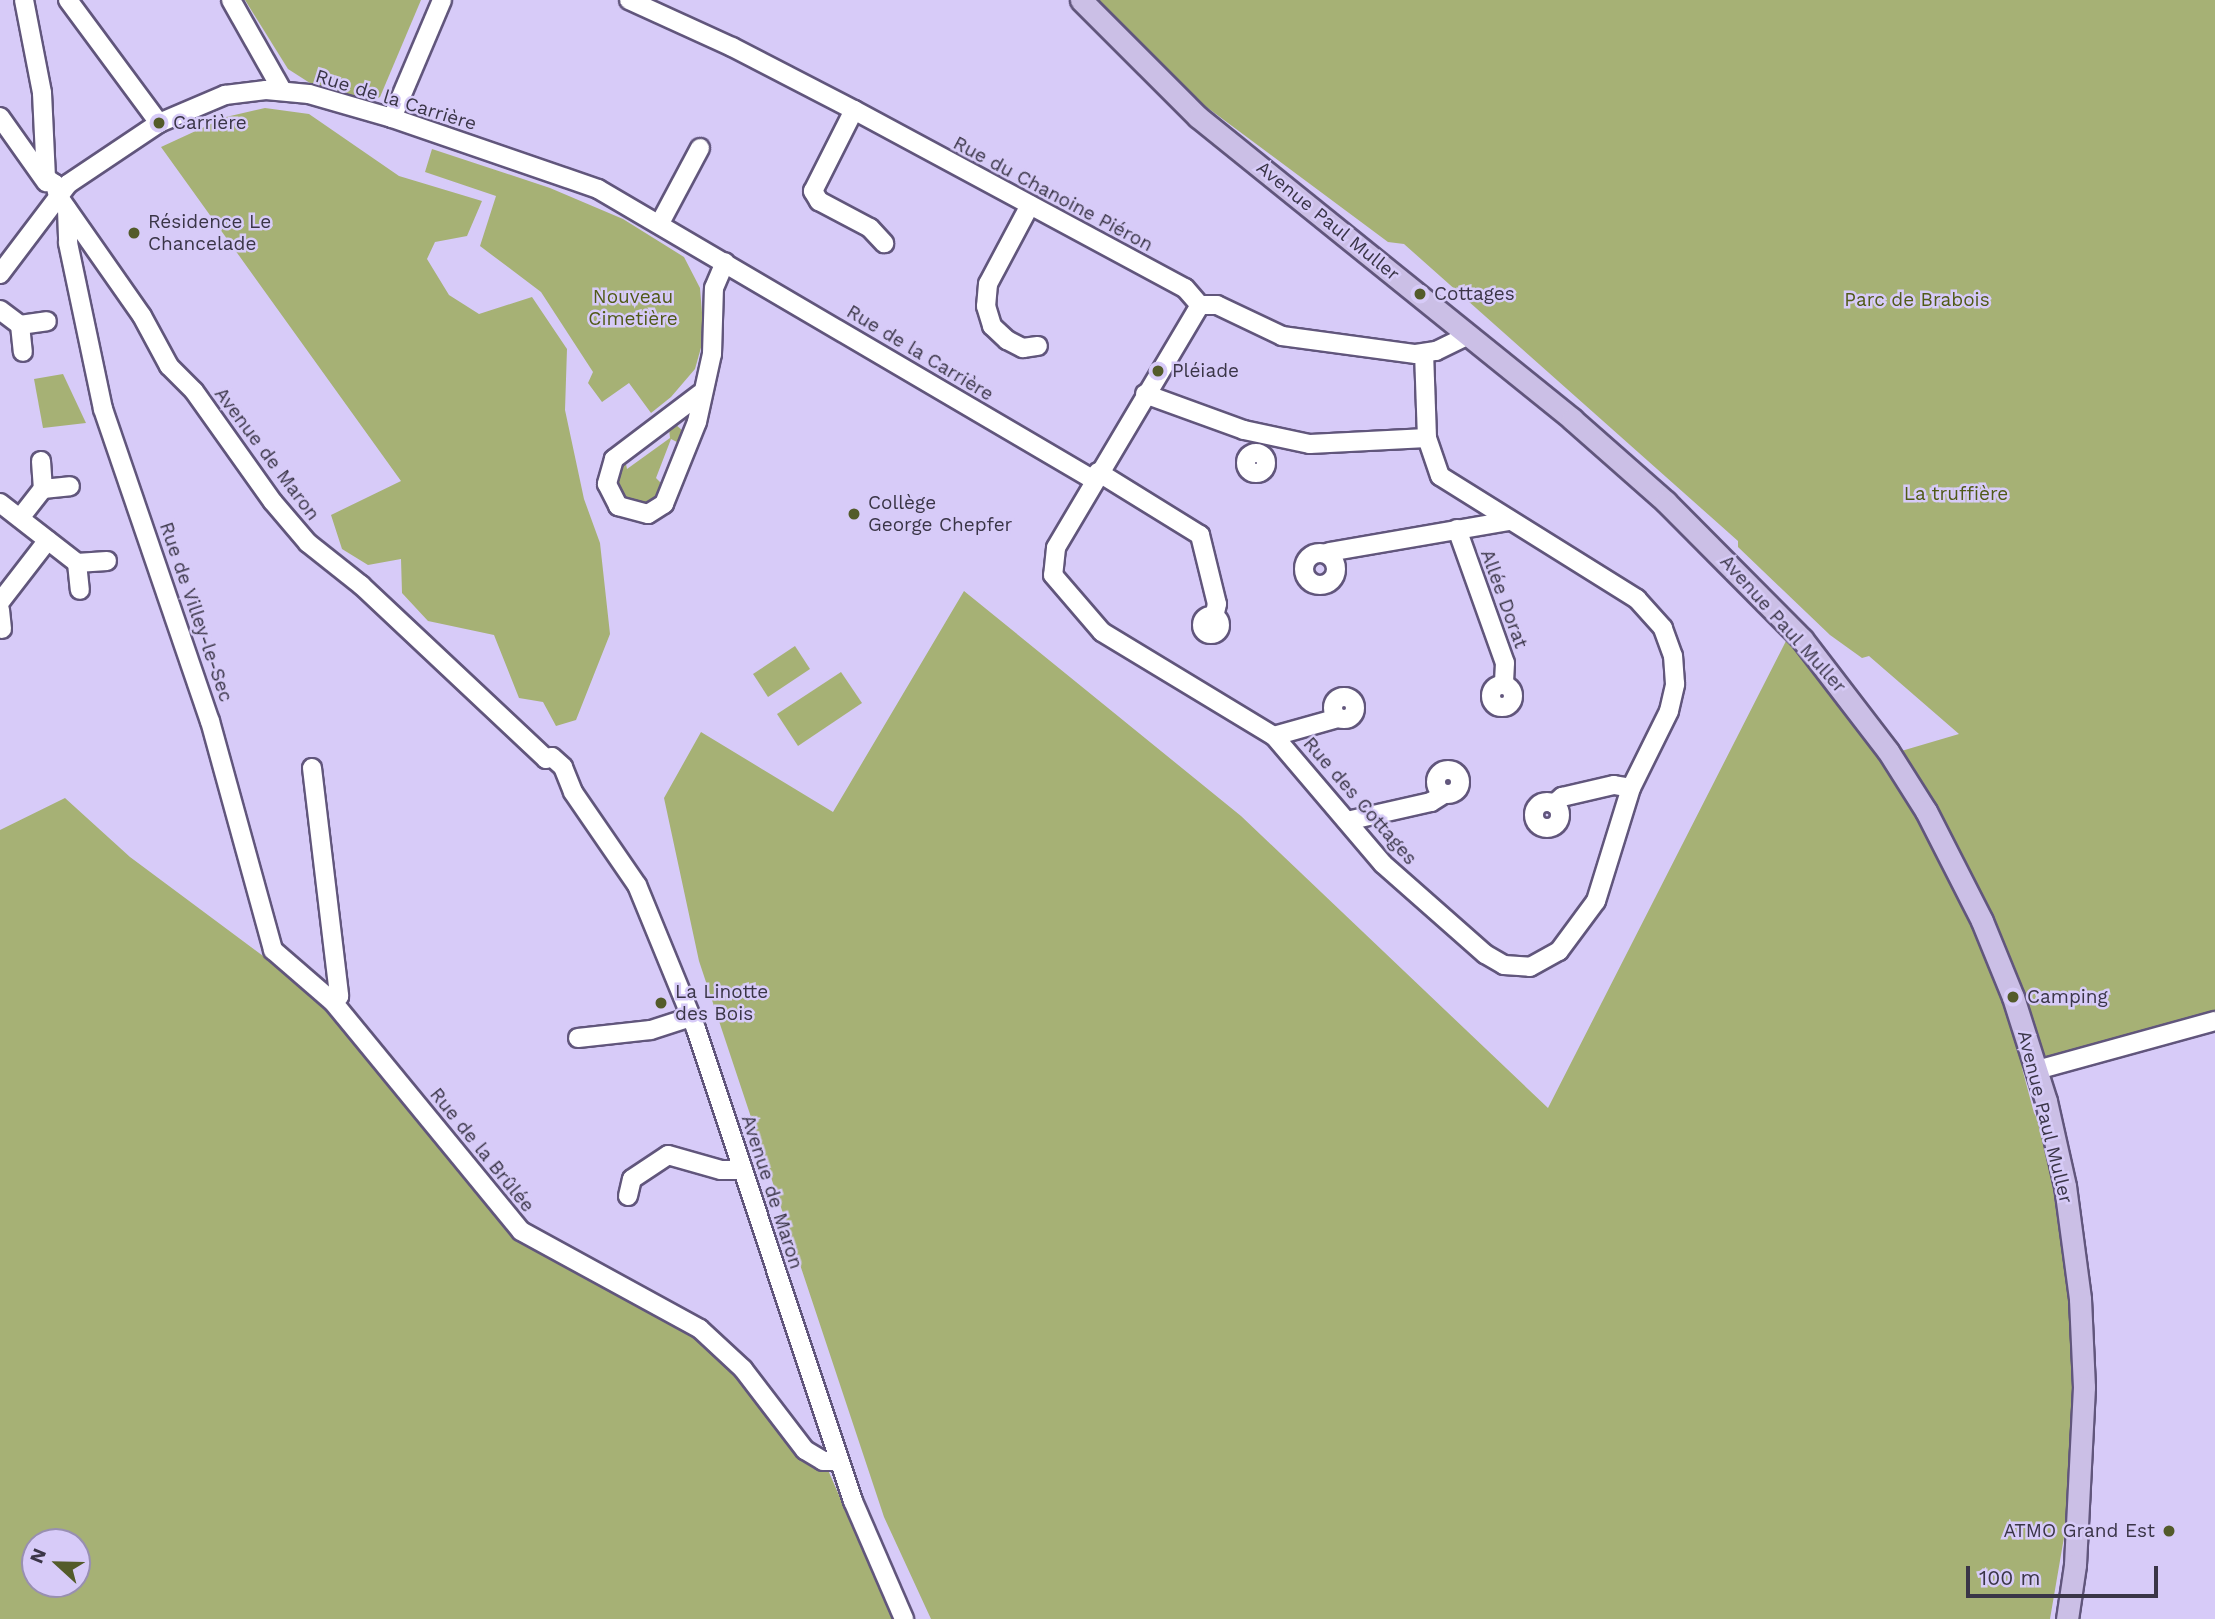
<!DOCTYPE html>
<meta charset="utf-8">
<style>
body{margin:0}
#map{position:relative;width:2215px;height:1619px;overflow:hidden;background:#d7cbf8;font-family:"Work Sans",sans-serif}
div>[style]{position:absolute}
.green>*{inset:0;background:#a6b175}
.roads{filter:drop-shadow(2px 0 #61567c) drop-shadow(-2px 0 #61567c) drop-shadow(0 2px #61567c) drop-shadow(0 -2px #61567c)}
.minor>*{height:18px;margin:-9px;padding:0 9px;transform-origin:9px;border-radius:9px;background:#fff}
.minor>.ring{margin:-9px;padding:0;box-sizing:content-box;background:none;border:18px solid #fff;border-radius:50%}
.major>*{height:21px;margin:-10.5px;padding:0 10.5px;transform-origin:10.5px;border-radius:10.5px;background:#cbbfe6}
.dots>*{width:19px;height:19px;translate:-50% -50%;box-sizing:border-box;border:4px solid #d7cbf8;border-radius:50%}
span{translate:-50% -50%;white-space:nowrap;text-align:center;line-height:1.15;-webkit-text-stroke:5px #d7cbf8;paint-order:stroke}
.street-label{font-size:19px;color:#3a3547}
.poi-label{font-size:19px;color:#3a3547}
.left{translate:0 -50%;text-align:left}
.right{translate:-100% -50%;text-align:right}
.park-label{font-size:19px;color:#505a17}
.north{position:absolute;left:21px;top:1528px;width:70px;height:70px;box-sizing:border-box;background:#d7cbf8;border:2px solid #988fb1;border-radius:50%;rotate:292deg;font-size:19px;font-weight:700;line-height:28px;text-align:center;color:#3a3547}
.north::after{content:'';display:block;margin:auto;width:24px;height:32px;background:#535b2a;clip-path:polygon(50% 0,100% 100%,50% 72%,0 100%)}
.scale{position:absolute;left:1966px;top:1566px;width:192px;height:32px;box-sizing:border-box;border:4px solid #3a3547;border-top:0;padding-left:9px;font-size:21px;line-height:24px;white-space:nowrap;color:#3a3547;-webkit-text-stroke:5px #d7cbf8;paint-order:stroke}
</style>
<div id="map">
<div class="green">
<i style="clip-path:polygon(245px 0,421px 0,380px 97px,372px 101px,313px 85px,288px 69px)"></i>
<i style="clip-path:polygon(1096px 0,2215px 0,2215px 1013px,2022px 1068px,2034px 1113px,2045px 1133px,2070px 1308px,2074px 1406px,2068px 1514px,2050px 1619px,931px 1619px,884px 1517px,699px 961px,664px 798px,701px 732px,833px 812px,964px 591px,1241px 816px,1548px 1108px,1788px 637px,1881px 757px,1959px 734px,1869px 656px,1862px 658px,1830px 635px,1738px 547px,1738px 541px,1404px 244px,1388px 242px,1150px 65px)"></i>
<i style="clip-path:polygon(265px 108px,309px 114px,399px 176px,482px 201px,467px 236px,435px 242px,427px 259px,449px 295px,479px 314px,532px 297px,567px 349px,565px 410px,584px 499px,600px 543px,610px 634px,576px 720px,556px 726px,543px 702px,519px 698px,494px 635px,428px 621px,402px 593px,401px 559px,368px 565px,342px 549px,331px 515px,401px 481px,161px 147px,226px 117px)"></i>
<i style="clip-path:polygon(432px 149px,550px 188px,623px 219px,684px 257px,700px 288px,704px 337px,695px 369px,671px 397px,651px 413px,629px 383px,602px 402px,588px 383px,593px 372px,541px 292px,480px 246px,496px 196px,425px 172px)"></i>
<i style="clip-path:polygon(63px 374px,86px 423px,43px 428px,34px 379px)"></i>
<i style="clip-path:polygon(675px 424px,683px 431px,679px 443px,671px 439px,656px 478px,663px 485px,658px 496px,643px 505px,624px 499px,615px 484px,625px 459px,627px 469px,670px 438px,669px 428px)"></i>
<i style="clip-path:polygon(795px 646px,810px 669px,768px 697px,753px 674px)"></i>
<i style="clip-path:polygon(841px 672px,862px 703px,798px 746px,777px 714px)"></i>
<i style="clip-path:polygon(evenodd,65px 798px,130px 857px,313px 993px,516px 1232px,696px 1332px,730px 1361px,808px 1457px,828px 1470px,893px 1619px,0 1619px,0 830px,65px 798px,35px 1542px,77px 1542px,77px 1584px,35px 1584px,35px 1542px)"></i>
</div>
<div class="roads">
<div class="minor">
<i style="left:24px;top:0;width:95px;rotate:79deg"></i>
<i style="left:42px;top:93px;width:85px;rotate:87.3deg"></i>
<i style="left:46px;top:178px;width:11px;rotate:34deg"></i>
<i style="left:55px;top:184px;width:12px;rotate:76deg"></i>
<i style="left:58px;top:196px;width:146px;rotate:55deg"></i>
<i style="left:142px;top:316px;width:57px;rotate:61.6deg"></i>
<i style="left:169px;top:366px;width:35px;rotate:45deg"></i>
<i style="left:194px;top:391px;width:136px;rotate:54.6deg"></i>
<i style="left:273px;top:502px;width:54px;rotate:49.5deg"></i>
<i style="left:308px;top:543px;width:68px;rotate:38.4deg"></i>
<i style="left:361px;top:585px;width:254px;rotate:43.2deg"></i>
<i style="left:546px;top:759px;width:6px;rotate:-18deg"></i>
<i style="left:552px;top:757px;width:15px;rotate:42deg"></i>
<i style="left:563px;top:767px;width:27px;rotate:68deg"></i>
<i style="left:573px;top:792px;width:113px;rotate:55.5deg"></i>
<i style="left:637px;top:885px;width:156px;rotate:67.7deg"></i>
<i style="left:696px;top:1029px;width:497px;rotate:71.6deg"></i>
<i style="left:853px;top:1501px;width:129px;rotate:66.6deg"></i>
<i style="left:68px;top:0;width:153px;rotate:53.5deg"></i>
<i style="left:231px;top:0;width:103px;rotate:60.5deg"></i>
<i style="left:629px;top:0;width:113px;rotate:24.5deg"></i>
<i style="left:732px;top:47px;width:137px;rotate:27.3deg"></i>
<i style="left:854px;top:110px;width:376px;rotate:28.3deg"></i>
<i style="left:1185px;top:288px;width:23px;rotate:49deg"></i>
<i style="left:854px;top:110px;width:91px;rotate:116.8deg"></i>
<i style="left:813px;top:191px;width:12px;rotate:59deg"></i>
<i style="left:819px;top:201px;width:58px;rotate:27.9deg"></i>
<i style="left:870px;top:228px;width:21px;rotate:47deg"></i>
<i style="left:0;top:117px;width:80px;rotate:54.7deg"></i>
<i style="left:392px;top:118px;width:128px;rotate:-67deg"></i>
<i style="left:1030px;top:205px;width:89px;rotate:118deg"></i>
<i style="left:988px;top:284px;width:22px;rotate:95deg"></i>
<i style="left:986px;top:306px;width:21px;rotate:73deg"></i>
<i style="left:992px;top:326px;width:21px;rotate:43deg"></i>
<i style="left:1007px;top:340px;width:18px;rotate:27deg"></i>
<i style="left:1023px;top:348px;width:15px;rotate:-8deg"></i>
<i style="left:67px;top:209px;width:34px;rotate:88deg"></i>
<i style="left:68px;top:243px;width:170px;rotate:78.1deg"></i>
<i style="left:103px;top:409px;width:330px;rotate:71.1deg"></i>
<i style="left:210px;top:721px;width:238px;rotate:74.6deg"></i>
<i style="left:273px;top:950px;width:79px;rotate:40.9deg"></i>
<i style="left:333px;top:1002px;width:296px;rotate:50.6deg"></i>
<i style="left:521px;top:1231px;width:204px;rotate:28.7deg"></i>
<i style="left:700px;top:1329px;width:59px;rotate:42.9deg"></i>
<i style="left:743px;top:1369px;width:102px;rotate:52.6deg"></i>
<i style="left:805px;top:1450px;width:21px;rotate:31deg"></i>
<i style="left:823px;top:1461px;width:15px"></i>
<i style="left:660px;top:223px;width:85px;rotate:-61.9deg"></i>
<i style="left:0;top:274px;width:113px;rotate:-52.9deg"></i>
<i style="left:68px;top:184px;width:110px;rotate:-33.8deg"></i>
<i style="left:159px;top:123px;width:72px;rotate:-23deg"></i>
<i style="left:225px;top:95px;width:41px;rotate:-7deg"></i>
<i style="left:266px;top:90px;width:43px;rotate:5.3deg"></i>
<i style="left:309px;top:94px;width:86px;rotate:16.1deg"></i>
<i style="left:392px;top:118px;width:218px;rotate:19deg"></i>
<i style="left:598px;top:189px;width:575px;rotate:30.4deg"></i>
<i style="left:1200px;top:305px;width:282px;rotate:120.7deg"></i>
<i style="left:1056px;top:548px;width:27px;rotate:96deg"></i>
<i style="left:1053px;top:575px;width:75px;rotate:49.3deg"></i>
<i style="left:1102px;top:632px;width:201px;rotate:31.2deg"></i>
<i style="left:1274px;top:736px;width:168px;rotate:49.6deg"></i>
<i style="left:1383px;top:864px;width:136px;rotate:41.4deg"></i>
<i style="left:1485px;top:954px;width:22px;rotate:30deg"></i>
<i style="left:1504px;top:965px;width:26px;rotate:4deg"></i>
<i style="left:1530px;top:967px;width:33px;rotate:-29deg"></i>
<i style="left:1559px;top:951px;width:62px;rotate:-53.5deg"></i>
<i style="left:1596px;top:901px;width:118px;rotate:-72.8deg"></i>
<i style="left:1631px;top:788px;width:86px;rotate:-63.7deg"></i>
<i style="left:1669px;top:711px;width:28px;rotate:-77deg"></i>
<i style="left:1675px;top:684px;width:28px;rotate:-94deg"></i>
<i style="left:1673px;top:656px;width:30px;rotate:-110deg"></i>
<i style="left:1663px;top:628px;width:39px;rotate:-132deg"></i>
<i style="left:1637px;top:599px;width:232px;rotate:-148deg"></i>
<i style="left:1440px;top:476px;width:40px;rotate:-108.9deg"></i>
<i style="left:1427px;top:438px;width:84px;rotate:-92deg"></i>
<i style="left:1200px;top:305px;width:17px"></i>
<i style="left:1217px;top:305px;width:72px;rotate:25.5deg"></i>
<i style="left:1282px;top:336px;width:135px;rotate:7.7deg"></i>
<i style="left:1416px;top:354px;width:20px;rotate:-9deg"></i>
<i style="left:1436px;top:351px;width:37px;rotate:-26deg"></i>
<i style="left:0;top:310px;width:25px;rotate:37deg"></i>
<i style="left:20px;top:325px;width:27px;rotate:84deg"></i>
<i style="left:20px;top:325px;width:27px;rotate:-8deg"></i>
<i style="left:700px;top:394px;width:108px;rotate:142.9deg"></i>
<i style="left:614px;top:459px;width:26px;rotate:106deg"></i>
<i style="left:607px;top:484px;width:25px;rotate:63deg"></i>
<i style="left:618px;top:506px;width:31px;rotate:15deg"></i>
<i style="left:648px;top:514px;width:19px;rotate:-32deg"></i>
<i style="left:664px;top:504px;width:88px;rotate:-68.1deg"></i>
<i style="left:697px;top:422px;width:70px;rotate:-77.6deg"></i>
<i style="left:712px;top:354px;width:66px;rotate:-88.3deg"></i>
<i style="left:714px;top:288px;width:28px;rotate:-67deg"></i>
<i style="left:1145px;top:394px;width:105px;rotate:20deg"></i>
<i style="left:1244px;top:430px;width:67px;rotate:12deg"></i>
<i style="left:1310px;top:444px;width:117px;rotate:-2.9deg"></i>
<i class="ring" style="left:1246px;top:453px;width:2px;height:2px"></i>
<i style="left:41px;top:461px;width:28px;rotate:86deg"></i>
<i style="left:1098px;top:472px;width:120px;rotate:31.7deg"></i>
<i style="left:1200px;top:535px;width:71px;rotate:76.2deg"></i>
<i style="left:1217px;top:604px;width:13px;rotate:103deg"></i>
<i style="left:0;top:503px;width:98px;rotate:37.9deg"></i>
<i style="left:77px;top:563px;width:27px;rotate:84deg"></i>
<i style="left:20px;top:518px;width:37px;rotate:-52deg"></i>
<i style="left:43px;top:489px;width:27px;rotate:-6deg"></i>
<i style="left:1457px;top:529px;width:142px;rotate:70.3deg"></i>
<i style="left:1505px;top:663px;width:22px;rotate:93deg"></i>
<i style="left:1329px;top:552px;width:183px;rotate:-9.8deg"></i>
<i class="ring" style="left:1304px;top:553px;width:14px;height:14px"></i>
<i style="left:77px;top:563px;width:30px;rotate:-4deg"></i>
<i style="left:0;top:602px;width:78px;rotate:-52.3deg"></i>
<i style="left:0;top:610px;width:19px;rotate:84deg"></i>
<i class="ring" style="left:1202px;top:616px;width:0;height:0"></i>
<i class="ring" style="left:1491px;top:685px;width:4px;height:4px"></i>
<i class="ring" style="left:1333px;top:697px;width:4px;height:4px"></i>
<i style="left:1274px;top:736px;width:66px;rotate:-15.7deg"></i>
<i style="left:312px;top:768px;width:230px;rotate:83.2deg"></i>
<i style="left:339px;top:996px;width:8px;rotate:135deg"></i>
<i class="ring" style="left:1436px;top:770px;width:6px;height:6px"></i>
<i class="ring" style="left:1534px;top:802px;width:8px;height:8px"></i>
<i style="left:1554px;top:804px;width:11px;rotate:-41deg"></i>
<i style="left:1562px;top:797px;width:53px;rotate:-13deg"></i>
<i style="left:1614px;top:785px;width:17px;rotate:10deg"></i>
<i style="left:1347px;top:821px;width:86px;rotate:-12.7deg"></i>
<i style="left:1431px;top:802px;width:15px;rotate:-32deg"></i>
<i style="left:578px;top:1038px;width:73px;rotate:-6.3deg"></i>
<i style="left:651px;top:1030px;width:42px;rotate:-18deg"></i>
<i style="left:2037px;top:1070px;width:185px;rotate:-15.4deg"></i>
<i style="left:628px;top:1196px;width:17px;rotate:-77deg"></i>
<i style="left:632px;top:1179px;width:43px;rotate:-33.7deg"></i>
<i style="left:668px;top:1155px;width:55px;rotate:15.8deg"></i>
<i style="left:721px;top:1170px;width:22px"></i>
</div>
<div class="major">
<i style="left:1081px;top:0;width:165px;rotate:45deg"></i>
<i style="left:1198px;top:117px;width:481px;rotate:38.9deg"></i>
<i style="left:1572px;top:419px;width:125px;rotate:41.4deg"></i>
<i style="left:1666px;top:502px;width:193px;rotate:45.2deg"></i>
<i style="left:1802px;top:639px;width:141px;rotate:52.5deg"></i>
<i style="left:1888px;top:751px;width:71px;rotate:57.7deg"></i>
<i style="left:1926px;top:811px;width:123px;rotate:63deg"></i>
<i style="left:1982px;top:921px;width:82px;rotate:67.8deg"></i>
<i style="left:2013px;top:997px;width:109px;rotate:72.4deg"></i>
<i style="left:2046px;top:1101px;width:87px;rotate:77.4deg"></i>
<i style="left:2065px;top:1186px;width:114px;rotate:82.4deg"></i>
<i style="left:2080px;top:1299px;width:88px;rotate:87.4deg"></i>
<i style="left:2084px;top:1387px;width:178px;rotate:92.9deg"></i>
<i style="left:2075px;top:1565px;width:55px;rotate:98.4deg"></i>
</div>
</div>
<div class="dots">
<i style="left:159px;top:123px;background:#535b2a"></i>
<i style="left:134px;top:233px;background:#535b2a"></i>
<i style="left:1420px;top:294px;background:#535b2a"></i>
<i style="left:1158px;top:371px;background:#535b2a"></i>
<i style="left:854px;top:514px;background:#535b2a"></i>
<i style="left:2013px;top:997px;background:#535b2a"></i>
<i style="left:661px;top:1003px;background:#535b2a"></i>
<i style="left:2169px;top:1531px;background:#535b2a"></i>
</div>
<div class="street-label">
<span style="left:396px;top:100px;rotate:17deg">Rue de la Carrière</span>
<span style="left:1053px;top:194px;rotate:28deg">Rue du Chanoine Piéron</span>
<span style="left:1328px;top:221px;rotate:39deg">Avenue Paul Muller</span>
<span style="left:920px;top:353px;rotate:31deg">Rue de la Carrière</span>
<span style="left:267px;top:454px;rotate:53deg">Avenue de Maron</span>
<span style="left:1504px;top:599px;rotate:70deg">Allée Dorat</span>
<span style="left:196px;top:612px;rotate:71deg">Rue de Villey-le-Sec</span>
<span style="left:1783px;top:624px;rotate:48deg">Avenue Paul Muller</span>
<span style="left:1360px;top:801px;rotate:49deg">Rue des Cottages</span>
<span style="left:2045px;top:1117px;rotate:76deg">Avenue Paul Muller</span>
<span style="left:482px;top:1150px;rotate:51deg">Rue de la Brûlée</span>
<span style="left:772px;top:1192px;rotate:72deg">Avenue de Maron</span>
</div>
<div class="poi-label">
<span class="left" style="left:173px;top:123px">Carrière</span>
<span class="left" style="left:148px;top:233px">Résidence Le<br>Chancelade</span>
<span class="left" style="left:1434px;top:294px">Cottages</span>
<span class="left" style="left:1172px;top:371px">Pléiade</span>
<span class="left" style="left:868px;top:514px">Collège<br>George Chepfer</span>
<span class="left" style="left:675px;top:1003px">La Linotte<br>des Bois</span>
<span class="left" style="left:2027px;top:997px">Camping</span>
<span class="right" style="left:2155px;top:1531px">ATMO Grand Est</span>
</div>
<div class="park-label">
<span style="left:633px;top:308px">Nouveau<br>Cimetière</span>
<span style="left:1917px;top:300px">Parc de Brabois</span>
<span style="left:1956px;top:494px">La truffière</span>
</div>
<div class="north">N</div>
<div class="scale">100 m</div>
</div>
